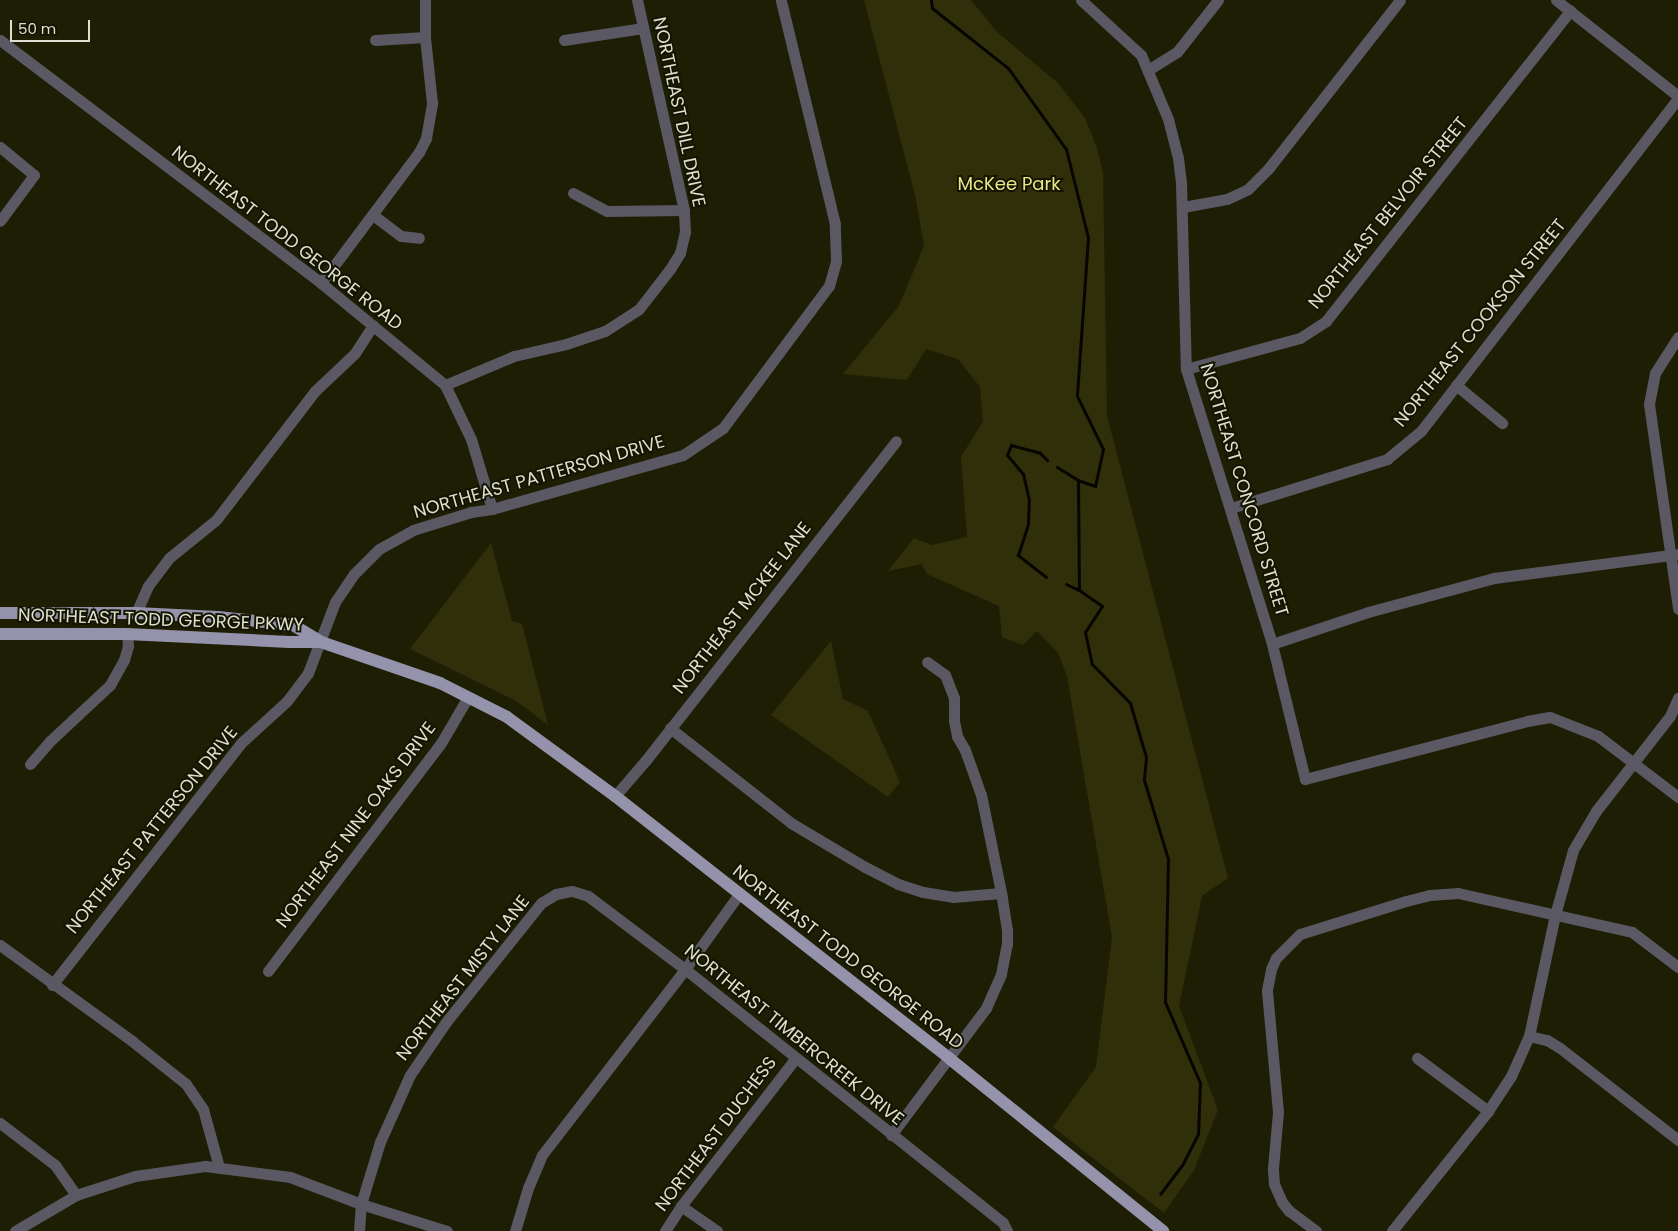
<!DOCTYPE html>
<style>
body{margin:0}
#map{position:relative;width:1678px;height:1231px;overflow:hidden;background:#1e1e05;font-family:Poppins,sans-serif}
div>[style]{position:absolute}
.green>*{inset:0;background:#2f3009}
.stream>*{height:3px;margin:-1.5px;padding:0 1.5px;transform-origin:1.5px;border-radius:1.5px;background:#070500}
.minor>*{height:11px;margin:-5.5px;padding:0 5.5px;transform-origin:5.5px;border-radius:5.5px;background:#595863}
.major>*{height:12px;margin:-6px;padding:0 6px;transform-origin:6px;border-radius:6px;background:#9593ab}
span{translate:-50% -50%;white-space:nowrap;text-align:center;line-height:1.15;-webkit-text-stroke:4px #141500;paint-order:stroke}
.street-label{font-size:18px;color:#dedfd0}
.park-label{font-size:18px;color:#e7e986}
.scale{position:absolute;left:10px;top:20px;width:80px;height:22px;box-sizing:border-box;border:2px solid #dedfd0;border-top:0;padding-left:6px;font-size:15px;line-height:18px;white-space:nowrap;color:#dedfd0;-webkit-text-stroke:4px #141500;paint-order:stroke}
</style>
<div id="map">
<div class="green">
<i style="clip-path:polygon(864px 0,971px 0,997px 32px,1058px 83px,1085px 118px,1097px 148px,1103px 173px,1107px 416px,1228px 878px,1202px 896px,1179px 1006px,1218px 1110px,1194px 1170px,1164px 1213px,1053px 1127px,1096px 1067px,1112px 937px,1067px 676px,1058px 653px,1037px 631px,1023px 645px,1002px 637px,999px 606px,927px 574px,922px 564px,888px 571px,914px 538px,932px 545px,967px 537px,961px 457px,983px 421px,980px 387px,958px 359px,926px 349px,907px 380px,843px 374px,899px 306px,924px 246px,916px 199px)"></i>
<i style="clip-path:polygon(491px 543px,512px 621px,522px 624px,548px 725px,516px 701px,410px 649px)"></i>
<i style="clip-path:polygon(831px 641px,843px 699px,868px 711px,900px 782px,888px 797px,771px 715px)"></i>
</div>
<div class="stream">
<i style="left:931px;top:0;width:8px;rotate:83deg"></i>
<i style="left:932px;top:8px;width:97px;rotate:38.3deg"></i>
<i style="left:1008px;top:68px;width:100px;rotate:54.4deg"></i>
<i style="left:1066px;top:149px;width:91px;rotate:76deg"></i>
<i style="left:1088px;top:237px;width:159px;rotate:94deg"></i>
<i style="left:1077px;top:396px;width:59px;rotate:63.9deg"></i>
<i style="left:1103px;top:449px;width:38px;rotate:102deg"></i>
<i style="left:1095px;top:486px;width:18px;rotate:-161deg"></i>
<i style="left:1078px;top:480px;width:110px;rotate:89.5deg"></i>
<i style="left:1079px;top:590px;width:28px;rotate:35deg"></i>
<i style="left:1102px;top:606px;width:31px;rotate:123deg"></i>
<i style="left:1085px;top:632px;width:33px;rotate:78deg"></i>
<i style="left:1092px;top:664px;width:54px;rotate:45.7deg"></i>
<i style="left:1130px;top:703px;width:56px;rotate:73.5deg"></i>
<i style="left:1146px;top:757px;width:23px;rotate:95deg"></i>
<i style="left:1144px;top:780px;width:83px;rotate:73.1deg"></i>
<i style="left:1168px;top:859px;width:143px;rotate:91.2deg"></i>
<i style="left:1165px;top:1002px;width:88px;rotate:66.6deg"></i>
<i style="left:1200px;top:1083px;width:51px;rotate:92.2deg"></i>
<i style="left:1198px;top:1134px;width:35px;rotate:117deg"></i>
<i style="left:1182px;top:1165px;width:36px;rotate:127deg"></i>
<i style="left:1057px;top:467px;width:25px;rotate:32deg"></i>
<i style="left:1046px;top:577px;width:36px;rotate:-142deg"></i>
<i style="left:1018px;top:555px;width:33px;rotate:-72deg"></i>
<i style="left:1028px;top:524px;width:24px;rotate:-88deg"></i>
<i style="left:1029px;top:500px;width:27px;rotate:-103deg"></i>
<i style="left:1023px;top:474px;width:25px;rotate:-130deg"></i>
<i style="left:1007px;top:455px;width:11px;rotate:-68deg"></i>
<i style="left:1011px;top:445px;width:30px;rotate:15deg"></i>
<i style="left:1040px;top:453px;width:10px;rotate:45deg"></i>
<i style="left:1066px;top:584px;width:14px;rotate:25deg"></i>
</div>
<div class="minor">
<i style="left:1081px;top:0;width:81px;rotate:42.5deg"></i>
<i style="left:1141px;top:55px;width:69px;rotate:67.1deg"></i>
<i style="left:1168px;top:119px;width:40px;rotate:75.6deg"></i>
<i style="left:1178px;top:158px;width:25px;rotate:83deg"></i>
<i style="left:1181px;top:183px;width:186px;rotate:88.5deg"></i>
<i style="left:1186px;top:369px;width:288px;rotate:72.6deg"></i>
<i style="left:1272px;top:644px;width:139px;rotate:76.3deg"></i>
<i style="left:1305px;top:779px;width:229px;rotate:-14.6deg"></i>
<i style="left:1527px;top:721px;width:23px;rotate:-10deg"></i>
<i style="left:1550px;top:717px;width:52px;rotate:21.6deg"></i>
<i style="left:1598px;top:736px;width:101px;rotate:37.3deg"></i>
<i style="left:1556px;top:0;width:155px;rotate:38.2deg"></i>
<i style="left:0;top:40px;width:403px;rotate:37.1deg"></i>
<i style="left:321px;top:283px;width:161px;rotate:39.4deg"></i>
<i style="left:445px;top:385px;width:60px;rotate:64.3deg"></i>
<i style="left:471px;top:439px;width:73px;rotate:73.3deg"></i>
<i style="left:375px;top:40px;width:50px;rotate:-3.4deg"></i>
<i style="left:564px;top:40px;width:80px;rotate:-8.6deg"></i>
<i style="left:1148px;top:70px;width:34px;rotate:-32deg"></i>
<i style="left:1177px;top:52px;width:66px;rotate:-51.7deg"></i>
<i style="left:0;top:147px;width:44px;rotate:39.5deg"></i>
<i style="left:34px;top:175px;width:57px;rotate:126.5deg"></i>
<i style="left:573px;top:193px;width:38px;rotate:28deg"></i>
<i style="left:607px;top:211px;width:77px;rotate:-0.7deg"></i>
<i style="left:1183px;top:207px;width:45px;rotate:-10.3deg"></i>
<i style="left:1227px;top:199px;width:23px;rotate:-25deg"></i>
<i style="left:1248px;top:189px;width:28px;rotate:-45deg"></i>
<i style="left:1268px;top:169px;width:214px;rotate:-52deg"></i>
<i style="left:373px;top:215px;width:35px;rotate:37deg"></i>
<i style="left:401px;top:236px;width:18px;rotate:6deg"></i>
<i style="left:321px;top:283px;width:164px;rotate:-53.2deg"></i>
<i style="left:419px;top:152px;width:16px;rotate:-63deg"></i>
<i style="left:426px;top:138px;width:36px;rotate:-80deg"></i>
<i style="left:432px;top:103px;width:66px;rotate:-96.1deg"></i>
<i style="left:425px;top:37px;width:37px;rotate:-90deg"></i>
<i style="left:1678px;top:337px;width:43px;rotate:122.6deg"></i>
<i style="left:1655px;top:373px;width:32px;rotate:101deg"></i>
<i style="left:1649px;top:404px;width:207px;rotate:81.9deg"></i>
<i style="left:1186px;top:369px;width:118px;rotate:-15.2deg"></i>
<i style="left:1300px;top:338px;width:31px;rotate:-33deg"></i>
<i style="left:1326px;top:321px;width:395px;rotate:-51.8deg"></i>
<i style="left:445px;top:385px;width:75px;rotate:-22.8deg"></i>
<i style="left:514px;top:356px;width:53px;rotate:-13deg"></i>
<i style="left:566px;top:344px;width:41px;rotate:-18.4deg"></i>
<i style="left:605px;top:331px;width:40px;rotate:-32.9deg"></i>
<i style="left:639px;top:309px;width:51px;rotate:-52.2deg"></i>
<i style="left:670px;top:269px;width:19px;rotate:-58deg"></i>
<i style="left:680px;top:253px;width:22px;rotate:-77deg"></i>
<i style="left:685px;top:232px;width:22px;rotate:-93deg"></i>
<i style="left:684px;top:210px;width:215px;rotate:-102.6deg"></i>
<i style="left:1456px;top:385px;width:60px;rotate:39.6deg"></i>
<i style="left:1231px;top:508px;width:164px;rotate:-17.4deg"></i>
<i style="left:1387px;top:459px;width:44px;rotate:-39.5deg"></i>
<i style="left:1421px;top:431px;width:420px;rotate:-52.3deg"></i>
<i style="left:136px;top:613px;width:30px;rotate:-66deg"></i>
<i style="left:148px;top:586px;width:35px;rotate:-53deg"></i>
<i style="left:169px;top:558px;width:60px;rotate:-39deg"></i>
<i style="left:216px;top:520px;width:163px;rotate:-52.5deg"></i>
<i style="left:315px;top:391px;width:55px;rotate:-43.5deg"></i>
<i style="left:355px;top:353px;width:33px;rotate:-57deg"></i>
<i style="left:1272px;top:644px;width:101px;rotate:-18.4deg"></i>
<i style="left:1368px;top:612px;width:131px;rotate:-15.1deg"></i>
<i style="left:1494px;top:578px;width:186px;rotate:-7.4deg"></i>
<i style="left:670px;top:728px;width:154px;rotate:38.1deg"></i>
<i style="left:791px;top:823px;width:86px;rotate:30.7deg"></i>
<i style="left:865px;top:867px;width:37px;rotate:27deg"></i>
<i style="left:898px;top:884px;width:26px;rotate:18deg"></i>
<i style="left:923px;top:892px;width:30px;rotate:9deg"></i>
<i style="left:953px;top:897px;width:48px;rotate:-4.8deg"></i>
<i style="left:30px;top:764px;width:30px;rotate:-49deg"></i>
<i style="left:50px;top:741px;width:82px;rotate:-43deg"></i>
<i style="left:110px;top:685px;width:29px;rotate:-61deg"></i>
<i style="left:124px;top:660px;width:15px;rotate:-74deg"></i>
<i style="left:128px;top:646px;width:12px;rotate:-95deg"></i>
<i style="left:615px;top:796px;width:48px;rotate:-49.3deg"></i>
<i style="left:646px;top:760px;width:405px;rotate:-51.9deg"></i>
<i style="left:0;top:945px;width:163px;rotate:36deg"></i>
<i style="left:132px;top:1041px;width:69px;rotate:38.5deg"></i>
<i style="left:186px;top:1084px;width:30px;rotate:56deg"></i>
<i style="left:203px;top:1109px;width:60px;rotate:74.6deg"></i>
<i style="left:268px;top:971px;width:286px;rotate:-52.8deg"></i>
<i style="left:441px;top:743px;width:53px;rotate:-59.6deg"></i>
<i style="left:52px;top:985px;width:307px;rotate:-52deg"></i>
<i style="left:241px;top:743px;width:62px;rotate:-42.4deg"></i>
<i style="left:287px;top:701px;width:35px;rotate:-53deg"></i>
<i style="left:308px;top:673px;width:76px;rotate:-69.2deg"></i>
<i style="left:335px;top:602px;width:34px;rotate:-56deg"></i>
<i style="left:354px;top:574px;width:35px;rotate:-45deg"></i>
<i style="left:379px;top:549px;width:39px;rotate:-29deg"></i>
<i style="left:413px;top:530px;width:61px;rotate:-17.2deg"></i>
<i style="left:471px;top:512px;width:21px;rotate:-8deg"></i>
<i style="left:492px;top:509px;width:198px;rotate:-15.8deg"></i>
<i style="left:683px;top:455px;width:48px;rotate:-34deg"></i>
<i style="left:723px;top:428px;width:177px;rotate:-53.3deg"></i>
<i style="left:829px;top:286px;width:26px;rotate:-74deg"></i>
<i style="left:836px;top:261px;width:37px;rotate:-92deg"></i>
<i style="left:835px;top:224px;width:230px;rotate:-103.6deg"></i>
<i style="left:1529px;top:1036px;width:18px;rotate:13deg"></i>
<i style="left:1547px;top:1040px;width:15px;rotate:32deg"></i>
<i style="left:1560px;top:1048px;width:150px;rotate:37.9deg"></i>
<i style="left:1417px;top:1058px;width:89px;rotate:36.7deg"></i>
<i style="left:0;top:1123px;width:69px;rotate:37.4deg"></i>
<i style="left:55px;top:1165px;width:37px;rotate:55deg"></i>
<i style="left:891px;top:1135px;width:159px;rotate:-53.2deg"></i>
<i style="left:986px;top:1008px;width:37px;rotate:-66deg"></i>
<i style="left:1001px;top:974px;width:31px;rotate:-79deg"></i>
<i style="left:1007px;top:944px;width:14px;rotate:-90deg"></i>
<i style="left:1007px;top:930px;width:33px;rotate:-99deg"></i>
<i style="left:1002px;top:897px;width:104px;rotate:-101.6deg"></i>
<i style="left:981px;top:795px;width:48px;rotate:-109.6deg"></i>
<i style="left:965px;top:750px;width:16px;rotate:-120deg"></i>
<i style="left:957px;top:736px;width:15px;rotate:-101deg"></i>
<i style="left:954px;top:721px;width:23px;rotate:-90deg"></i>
<i style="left:954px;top:698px;width:25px;rotate:-111deg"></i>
<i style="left:945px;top:675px;width:22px;rotate:-144deg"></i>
<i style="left:681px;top:1206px;width:44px;rotate:34.8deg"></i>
<i style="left:15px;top:1231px;width:71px;rotate:-30.5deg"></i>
<i style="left:76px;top:1195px;width:62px;rotate:-17.9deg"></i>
<i style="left:135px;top:1176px;width:71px;rotate:-8.1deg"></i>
<i style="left:205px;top:1166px;width:86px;rotate:7.4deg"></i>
<i style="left:290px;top:1177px;width:76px;rotate:20.8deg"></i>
<i style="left:361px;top:1204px;width:90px;rotate:17.4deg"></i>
<i style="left:359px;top:1231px;width:27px;rotate:-86deg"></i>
<i style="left:361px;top:1204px;width:65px;rotate:-73deg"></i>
<i style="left:380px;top:1142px;width:73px;rotate:-65.9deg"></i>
<i style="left:410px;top:1075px;width:64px;rotate:-55.8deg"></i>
<i style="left:446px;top:1022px;width:152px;rotate:-51.4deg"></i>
<i style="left:541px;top:903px;width:17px;rotate:-31deg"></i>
<i style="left:556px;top:894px;width:16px;rotate:-11deg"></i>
<i style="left:572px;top:891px;width:17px;rotate:17deg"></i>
<i style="left:588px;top:896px;width:121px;rotate:37deg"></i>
<i style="left:685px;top:969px;width:407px;rotate:38.6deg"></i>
<i style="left:1003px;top:1223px;width:9px;rotate:63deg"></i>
<i style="left:515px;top:1231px;width:45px;rotate:-73.2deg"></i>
<i style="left:528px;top:1188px;width:36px;rotate:-67deg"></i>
<i style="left:542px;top:1155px;width:235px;rotate:-52.4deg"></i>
<i style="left:685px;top:969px;width:92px;rotate:-54.2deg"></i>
<i style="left:665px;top:1231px;width:30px;rotate:-57deg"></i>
<i style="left:681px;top:1206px;width:187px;rotate:-52.2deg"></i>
<i style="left:1316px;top:1231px;width:34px;rotate:-143deg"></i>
<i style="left:1289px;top:1211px;width:11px;rotate:-128deg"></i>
<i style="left:1282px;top:1202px;width:20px;rotate:-114deg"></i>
<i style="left:1274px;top:1184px;width:16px;rotate:-94deg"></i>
<i style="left:1273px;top:1168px;width:56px;rotate:-84.9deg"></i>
<i style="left:1278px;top:1112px;width:122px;rotate:-95.2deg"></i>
<i style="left:1267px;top:990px;width:21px;rotate:-79deg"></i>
<i style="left:1271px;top:969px;width:12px;rotate:-66deg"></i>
<i style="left:1276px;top:958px;width:34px;rotate:-45deg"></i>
<i style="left:1300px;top:934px;width:111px;rotate:-17.3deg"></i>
<i style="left:1406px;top:901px;width:25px;rotate:-14deg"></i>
<i style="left:1430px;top:895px;width:28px;rotate:-4deg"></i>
<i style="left:1458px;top:893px;width:178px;rotate:12.6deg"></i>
<i style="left:1632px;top:932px;width:58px;rotate:37.3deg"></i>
<i style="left:1392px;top:1231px;width:154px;rotate:-51.3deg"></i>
<i style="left:1488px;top:1111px;width:42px;rotate:-56.7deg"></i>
<i style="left:1511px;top:1076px;width:44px;rotate:-65.8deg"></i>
<i style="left:1529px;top:1036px;width:124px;rotate:-77.9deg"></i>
<i style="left:1555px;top:915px;width:67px;rotate:-74.5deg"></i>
<i style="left:1573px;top:850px;width:45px;rotate:-59.5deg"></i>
<i style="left:1596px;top:811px;width:120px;rotate:-52.1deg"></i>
<i style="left:1670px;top:716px;width:20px;rotate:-66deg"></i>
</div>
<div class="major">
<i style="left:0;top:613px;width:136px"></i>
<i style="left:136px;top:613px;width:82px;rotate:2.8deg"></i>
<i style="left:218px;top:617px;width:75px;rotate:6.1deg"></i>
<i style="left:293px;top:625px;width:33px;rotate:31deg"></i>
<i style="left:321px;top:642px;width:126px;rotate:19deg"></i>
<i style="left:440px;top:683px;width:75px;rotate:26.9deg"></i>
<i style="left:507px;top:717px;width:134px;rotate:36.2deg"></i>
<i style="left:615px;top:796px;width:426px;rotate:38.1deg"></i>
<i style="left:950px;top:1059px;width:274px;rotate:38.9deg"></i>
<i style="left:0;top:634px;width:127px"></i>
<i style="left:127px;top:634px;width:162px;rotate:2.8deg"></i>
<i style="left:289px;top:642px;width:31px"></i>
</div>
<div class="street-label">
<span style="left:679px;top:112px;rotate:78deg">NORTHEAST DILL DRIVE</span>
<span style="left:1388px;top:213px;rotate:-51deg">NORTHEAST BELVOIR STREET</span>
<span style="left:287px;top:238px;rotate:38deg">NORTHEAST TODD GEORGE ROAD</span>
<span style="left:1480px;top:323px;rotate:-51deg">NORTHEAST COOKSON STREET</span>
<span style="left:539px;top:477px;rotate:-16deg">NORTHEAST PATTERSON DRIVE</span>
<span style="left:1244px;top:490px;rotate:73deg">NORTHEAST CONCORD STREET</span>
<span style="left:742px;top:608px;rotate:-52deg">NORTHEAST MCKEE LANE</span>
<span style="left:161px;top:620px;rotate:2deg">NORTHEAST TODD GEORGE PKWY</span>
<span style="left:356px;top:825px;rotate:-53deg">NORTHEAST NINE OAKS DRIVE</span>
<span style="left:152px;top:830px;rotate:-51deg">NORTHEAST PATTERSON DRIVE</span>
<span style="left:848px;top:957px;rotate:38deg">NORTHEAST TODD GEORGE ROAD</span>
<span style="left:463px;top:978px;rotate:-52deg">NORTHEAST MISTY LANE</span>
<span style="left:794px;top:1035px;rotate:39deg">NORTHEAST TIMBERCREEK DRIVE</span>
<span style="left:716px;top:1134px;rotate:-53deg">NORTHEAST DUCHESS</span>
</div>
<div class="park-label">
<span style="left:1009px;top:184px">McKee Park</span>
</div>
<div class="scale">50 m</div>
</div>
